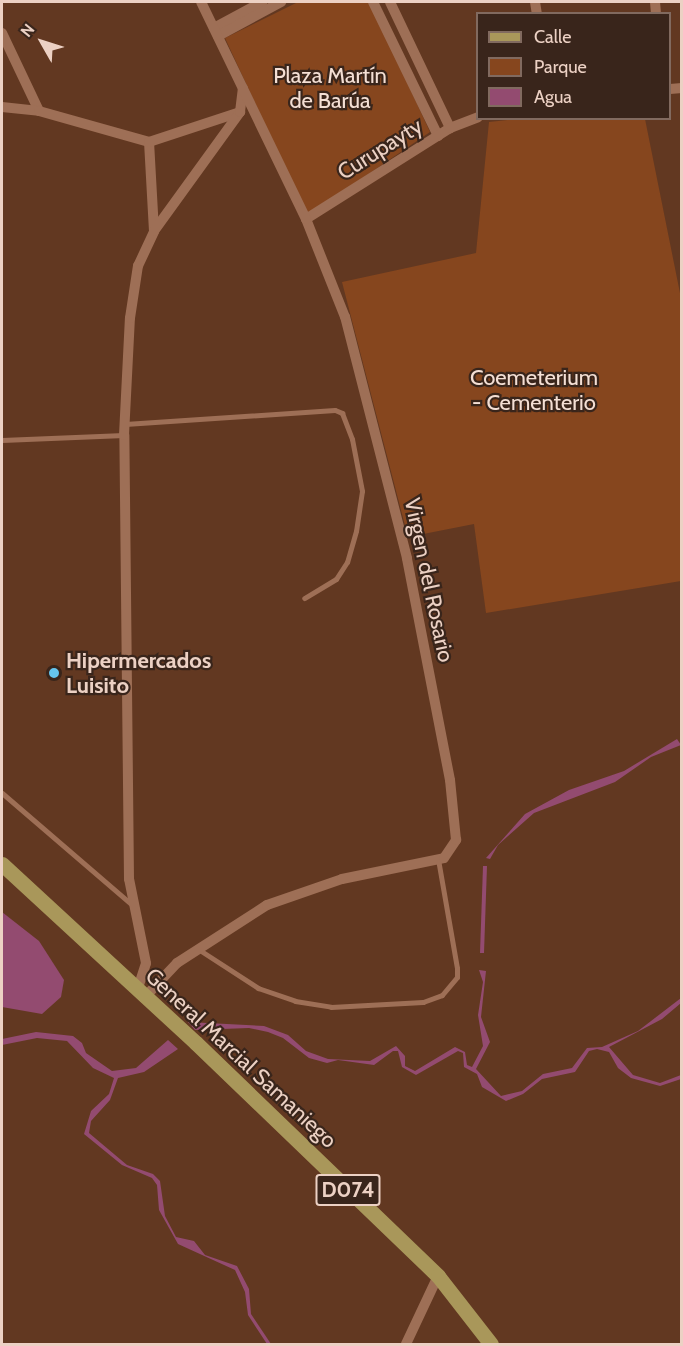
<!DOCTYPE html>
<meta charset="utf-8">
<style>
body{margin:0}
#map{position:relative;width:683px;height:1346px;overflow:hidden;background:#623821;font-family:Cabin,sans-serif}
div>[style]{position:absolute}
.green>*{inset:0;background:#86461e}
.water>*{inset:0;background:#934b70}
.service>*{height:5px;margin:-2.5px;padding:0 2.5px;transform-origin:2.5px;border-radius:2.5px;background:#9e6f56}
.minor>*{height:10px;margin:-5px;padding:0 5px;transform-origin:5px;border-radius:5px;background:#9e6f56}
.primary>*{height:15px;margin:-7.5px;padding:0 7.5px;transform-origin:7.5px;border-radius:7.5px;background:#a9975a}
.dots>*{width:16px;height:16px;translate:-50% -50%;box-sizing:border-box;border:3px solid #39251b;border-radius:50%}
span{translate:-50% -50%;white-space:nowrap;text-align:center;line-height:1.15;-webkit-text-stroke:4.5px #39251b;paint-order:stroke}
.shield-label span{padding:2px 4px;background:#39251b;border:2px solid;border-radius:4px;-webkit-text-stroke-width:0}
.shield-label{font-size:21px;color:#ecd1c4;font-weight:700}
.park-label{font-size:22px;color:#f4dfd4}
.street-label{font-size:22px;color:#ecd1c4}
.poi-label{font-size:22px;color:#ecd1c4;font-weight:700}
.left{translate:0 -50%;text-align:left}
.frame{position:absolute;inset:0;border:3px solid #ecd1c4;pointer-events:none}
.legend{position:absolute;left:476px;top:12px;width:195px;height:108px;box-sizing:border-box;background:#39251b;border:2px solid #816a5f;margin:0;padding:8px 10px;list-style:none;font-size:18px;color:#ecd1c4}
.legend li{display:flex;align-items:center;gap:12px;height:30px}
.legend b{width:30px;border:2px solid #816a5f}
.north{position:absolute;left:12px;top:12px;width:60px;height:60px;-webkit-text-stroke:4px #39251b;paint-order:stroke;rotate:309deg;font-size:16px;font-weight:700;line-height:24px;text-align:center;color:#ecd1c4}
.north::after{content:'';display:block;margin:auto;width:21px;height:27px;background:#ecd1c4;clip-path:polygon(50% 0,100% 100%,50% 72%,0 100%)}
</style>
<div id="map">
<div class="green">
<i style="clip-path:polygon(298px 2px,370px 2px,430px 132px,307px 216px,225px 38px)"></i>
<i style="clip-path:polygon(528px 118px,645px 119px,681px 298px,681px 581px,486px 613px,474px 524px,408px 537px,342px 282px,476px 253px,489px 122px)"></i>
</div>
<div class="water">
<i style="clip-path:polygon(677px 739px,681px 745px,651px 757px,615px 782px,534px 813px,498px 845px,490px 859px,486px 858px,525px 814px,569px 790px,624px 771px)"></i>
<i style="clip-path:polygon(483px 866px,487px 866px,484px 953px,480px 953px)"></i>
<i style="clip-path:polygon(2px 912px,39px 941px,64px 980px,61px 997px,42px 1014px,2px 1007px)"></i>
<i style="clip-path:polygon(479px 970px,486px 971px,481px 1017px,490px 1042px,476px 1069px,501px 1096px,522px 1091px,543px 1074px,572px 1068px,587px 1048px,602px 1047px,638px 1031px,681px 998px,681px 1003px,662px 1019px,609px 1047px,633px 1075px,660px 1083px,681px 1075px,681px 1079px,660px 1086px,631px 1078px,618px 1068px,609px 1052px,597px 1049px,589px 1051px,575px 1072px,542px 1079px,523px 1094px,506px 1101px,482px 1087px,477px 1074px,464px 1067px,463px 1053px,458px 1051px,416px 1075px,402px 1067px,398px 1051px,393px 1051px,374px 1065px,338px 1060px,327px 1063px,309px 1058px,283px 1038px,268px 1032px,249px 1028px,195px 1030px,188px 1022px,264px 1026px,288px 1035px,306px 1051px,328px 1059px,370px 1061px,396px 1046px,405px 1056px,405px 1066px,415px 1071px,455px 1047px,465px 1052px,467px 1065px,472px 1067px,483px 1046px,478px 1015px,483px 982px)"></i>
<i style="clip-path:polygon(36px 1032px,73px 1036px,82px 1043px,86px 1053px,112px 1071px,136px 1068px,168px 1040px,178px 1049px,144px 1072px,118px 1078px,110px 1100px,91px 1121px,89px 1133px,127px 1165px,153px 1174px,160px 1181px,165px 1216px,176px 1237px,194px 1241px,205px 1255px,237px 1266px,249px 1289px,251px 1314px,271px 1344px,267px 1344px,248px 1315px,245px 1292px,235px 1270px,178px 1244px,159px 1210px,157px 1185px,152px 1178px,122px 1165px,84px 1134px,91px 1111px,109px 1094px,114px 1078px,93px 1068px,67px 1041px,37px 1038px,2px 1045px,2px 1039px)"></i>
</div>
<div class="service">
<i style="left:125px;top:424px;width:210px;rotate:-3.8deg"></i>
<i style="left:335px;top:410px;width:8px;rotate:23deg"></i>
<i style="left:342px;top:413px;width:28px;rotate:69deg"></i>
<i style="left:352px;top:439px;width:53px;rotate:79.1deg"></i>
<i style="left:362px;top:491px;width:40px;rotate:98.5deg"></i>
<i style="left:356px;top:531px;width:32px;rotate:106deg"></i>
<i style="left:347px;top:562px;width:20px;rotate:123deg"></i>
<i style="left:336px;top:579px;width:37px;rotate:149deg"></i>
<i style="left:2px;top:440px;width:122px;rotate:-2.3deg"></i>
<i style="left:2px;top:793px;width:172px;rotate:40.7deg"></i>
<i style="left:198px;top:949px;width:72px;rotate:33deg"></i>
<i style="left:258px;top:988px;width:39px;rotate:19deg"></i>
<i style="left:295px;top:1001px;width:36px;rotate:9deg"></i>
<i style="left:331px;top:1007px;width:92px;rotate:-3.1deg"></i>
<i style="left:423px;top:1002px;width:20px;rotate:-20deg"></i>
<i style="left:442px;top:995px;width:23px;rotate:-50deg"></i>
<i style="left:457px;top:977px;width:9px;rotate:-90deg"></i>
<i style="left:457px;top:968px;width:111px;rotate:-99.9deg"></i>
</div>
<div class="minor">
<i style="left:373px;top:2px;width:149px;rotate:64.1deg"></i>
<i style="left:390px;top:2px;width:140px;rotate:64.5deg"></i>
<i style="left:535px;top:2px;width:12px;rotate:81deg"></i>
<i style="left:655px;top:2px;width:12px;rotate:85deg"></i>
<i style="left:214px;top:28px;width:55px;rotate:-28.4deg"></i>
<i style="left:2px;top:33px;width:86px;rotate:64.6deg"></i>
<i style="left:218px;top:36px;width:72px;rotate:-28.4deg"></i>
<i style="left:670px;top:89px;width:12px;rotate:-5deg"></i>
<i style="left:2px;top:107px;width:37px;rotate:6deg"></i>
<i style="left:39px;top:111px;width:114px;rotate:15.7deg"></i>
<i style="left:306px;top:219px;width:170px;rotate:-32.3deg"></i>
<i style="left:450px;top:128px;width:30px;rotate:-21deg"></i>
<i style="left:154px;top:231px;width:89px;rotate:-93.2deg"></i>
<i style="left:149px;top:142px;width:96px;rotate:-18.2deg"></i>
<i style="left:137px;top:991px;width:29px;rotate:-72deg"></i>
<i style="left:146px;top:963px;width:86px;rotate:-101.4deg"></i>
<i style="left:129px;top:879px;width:444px;rotate:-90.6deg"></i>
<i style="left:124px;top:435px;width:117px;rotate:-87.1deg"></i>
<i style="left:130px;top:318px;width:53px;rotate:-81.3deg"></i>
<i style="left:138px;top:266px;width:38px;rotate:-65deg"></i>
<i style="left:154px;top:231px;width:147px;rotate:-54.1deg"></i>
<i style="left:240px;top:112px;width:24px;rotate:-83deg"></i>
<i style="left:144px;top:998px;width:48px;rotate:-46.7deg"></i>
<i style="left:177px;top:963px;width:107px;rotate:-32.8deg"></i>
<i style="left:267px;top:905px;width:79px;rotate:-19.1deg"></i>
<i style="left:342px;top:879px;width:104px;rotate:-11.6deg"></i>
<i style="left:444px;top:858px;width:22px;rotate:-56deg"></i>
<i style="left:456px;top:840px;width:60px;rotate:-95.7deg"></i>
<i style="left:450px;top:780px;width:226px;rotate:-101deg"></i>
<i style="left:407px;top:558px;width:249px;rotate:-104.4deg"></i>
<i style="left:345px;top:317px;width:105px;rotate:-111.7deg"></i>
<i style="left:306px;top:219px;width:241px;rotate:-115.8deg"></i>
<i style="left:406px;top:1344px;width:75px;rotate:-64.8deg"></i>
</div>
<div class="primary">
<i style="left:2px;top:864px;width:264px;rotate:42.7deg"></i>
<i style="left:196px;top:1043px;width:336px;rotate:43.9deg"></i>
<i style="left:438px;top:1276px;width:86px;rotate:52.1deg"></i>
</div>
<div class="dots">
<i style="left:54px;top:673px;background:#65c5ee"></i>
</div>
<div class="shield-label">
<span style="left:348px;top:1190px">D074</span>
</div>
<div class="park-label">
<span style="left:330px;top:88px">Plaza Martín<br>de Barúa</span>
<span style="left:534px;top:390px">Coemeterium<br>- Cementerio</span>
</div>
<div class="street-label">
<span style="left:380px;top:149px;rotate:-32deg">Curupayty</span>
<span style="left:429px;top:580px;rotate:78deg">Virgen del Rosario</span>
<span style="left:241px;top:1058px;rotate:43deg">General Marcial Samaniego</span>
</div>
<div class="poi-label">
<span class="left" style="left:66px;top:673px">Hipermercados<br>Luisito</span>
</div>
<div class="frame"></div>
<ul class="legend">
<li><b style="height:8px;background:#a9975a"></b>Calle</li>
<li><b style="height:16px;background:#86461e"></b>Parque</li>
<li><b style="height:16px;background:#934b70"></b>Agua</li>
</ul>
<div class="north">N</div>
</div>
